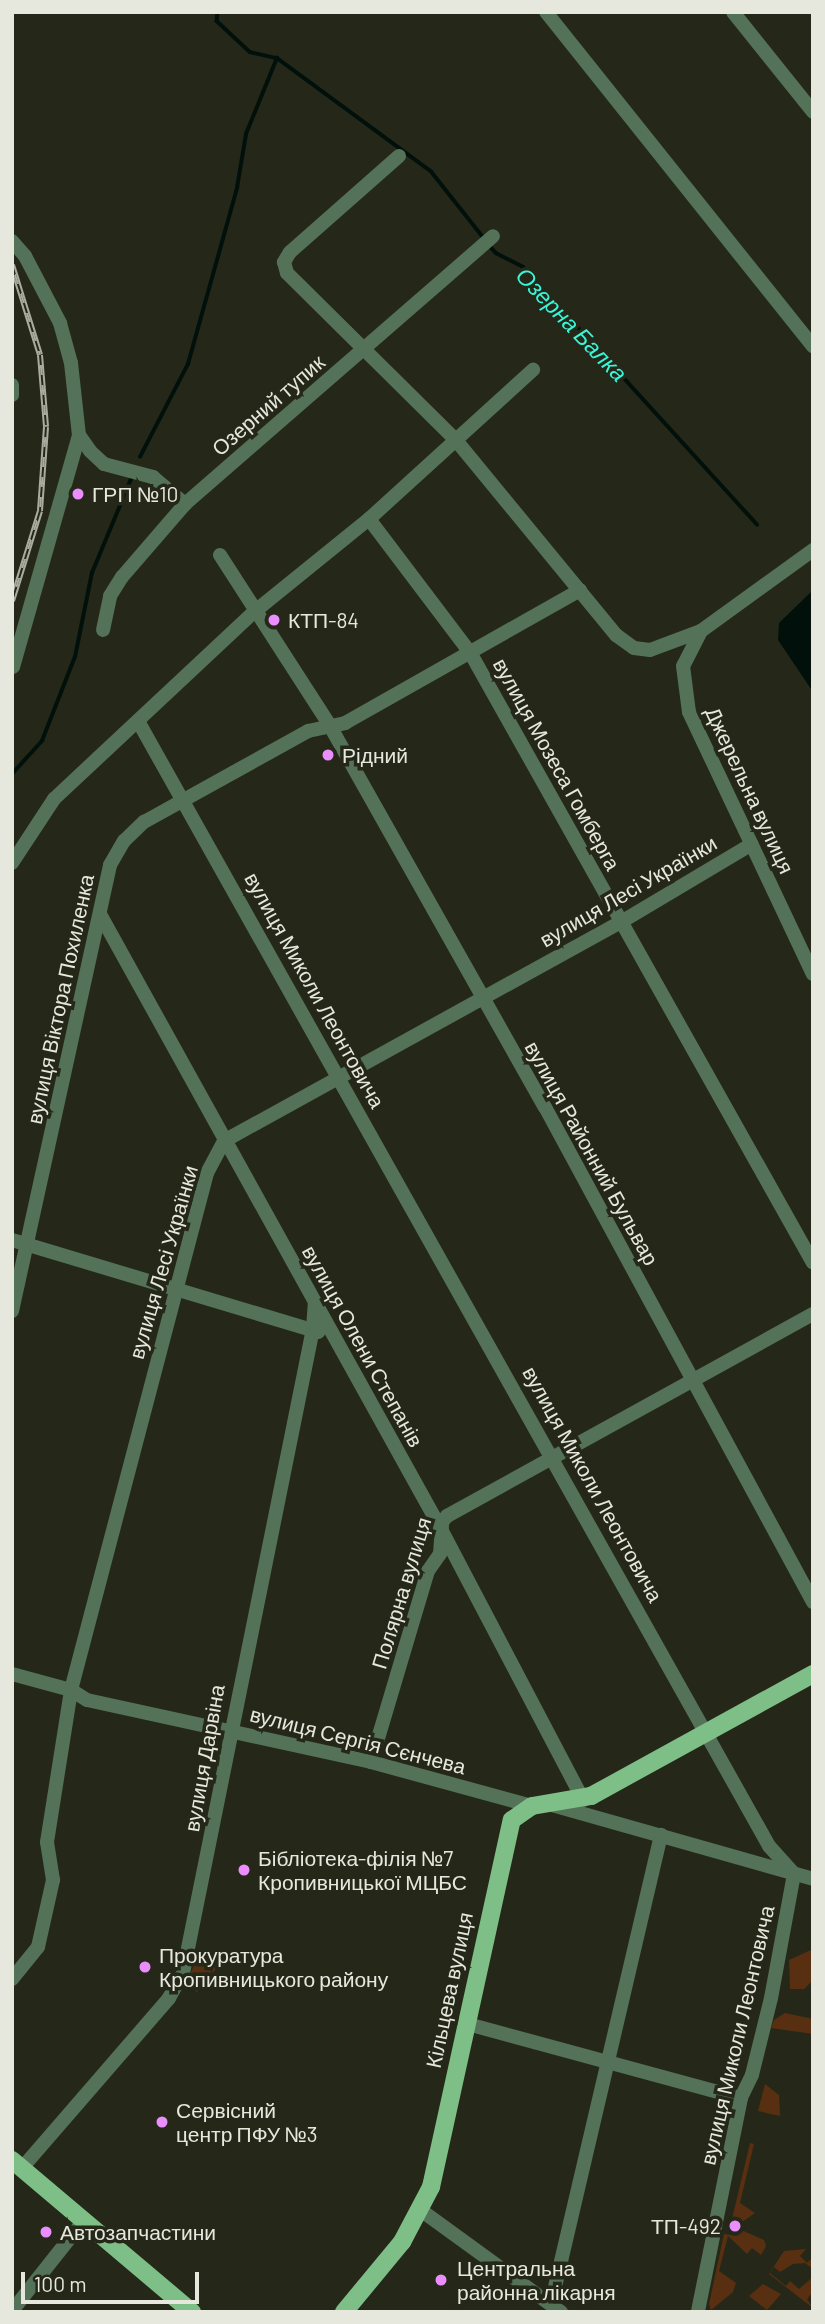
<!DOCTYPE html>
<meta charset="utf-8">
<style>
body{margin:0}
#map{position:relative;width:825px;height:2324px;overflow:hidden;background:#252818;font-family:Barlow,sans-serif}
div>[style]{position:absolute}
.green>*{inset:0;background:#582f11}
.water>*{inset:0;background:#02100c}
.stream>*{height:3.5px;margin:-1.75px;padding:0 1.75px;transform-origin:1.75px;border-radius:1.75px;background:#02100c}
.minor>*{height:14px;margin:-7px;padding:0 7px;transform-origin:7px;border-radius:7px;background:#547257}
.major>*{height:18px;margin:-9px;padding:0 9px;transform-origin:9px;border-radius:9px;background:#7ebf87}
.rail>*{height:6px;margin-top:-3px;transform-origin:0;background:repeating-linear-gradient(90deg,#252818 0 10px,#aaaca0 0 20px);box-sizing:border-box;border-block:2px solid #aaaca0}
.dots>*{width:19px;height:19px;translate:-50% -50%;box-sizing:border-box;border:4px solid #252818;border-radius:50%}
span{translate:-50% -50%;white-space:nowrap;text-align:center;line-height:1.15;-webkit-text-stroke:7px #252818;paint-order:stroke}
.street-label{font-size:21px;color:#e6e8de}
.poi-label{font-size:21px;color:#e6e8de}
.left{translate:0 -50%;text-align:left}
.right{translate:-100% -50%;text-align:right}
.water-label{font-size:23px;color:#36f7d9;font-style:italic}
.frame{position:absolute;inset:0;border:14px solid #e6e8de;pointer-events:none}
.scale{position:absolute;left:21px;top:2272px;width:178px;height:32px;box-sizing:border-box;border:4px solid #e6e8de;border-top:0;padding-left:9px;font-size:21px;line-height:24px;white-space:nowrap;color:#e6e8de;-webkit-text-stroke:5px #252818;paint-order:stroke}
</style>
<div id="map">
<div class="green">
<i style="clip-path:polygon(813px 1949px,813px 1980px,804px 1989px,790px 1989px,789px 1960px)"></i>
<i style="clip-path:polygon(210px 1951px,225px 1958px,197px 1992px,185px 1985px,199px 1955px)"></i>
<i style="clip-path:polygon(785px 2013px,813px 2019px,813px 2034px,771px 2028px,774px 2020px)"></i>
<i style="clip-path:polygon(765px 2084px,779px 2095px,780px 2116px,758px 2111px)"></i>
<i style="clip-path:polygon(750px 2143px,754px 2144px,740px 2203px,755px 2213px,742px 2222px,732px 2219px)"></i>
<i style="clip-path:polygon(739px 2229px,764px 2240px,766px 2246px,761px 2255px,752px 2248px,747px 2254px,728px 2236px,719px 2271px,736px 2283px,733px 2292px,711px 2310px,709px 2304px,724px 2234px,737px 2236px)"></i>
<i style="clip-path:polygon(806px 2249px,800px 2256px,807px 2263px,813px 2257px,813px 2269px,805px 2263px,793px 2264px,780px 2272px,774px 2267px,770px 2273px,786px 2286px,790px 2281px,799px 2289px,813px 2277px,813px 2292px,807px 2299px,813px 2308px,769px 2274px,784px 2251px)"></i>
<i style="clip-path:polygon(763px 2284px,781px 2294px,767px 2310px,749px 2296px)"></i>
</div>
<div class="water">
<i style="clip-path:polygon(813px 590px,813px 692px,778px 640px,779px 623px)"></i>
</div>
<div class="stream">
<i style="left:218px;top:12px;width:9px;rotate:96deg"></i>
<i style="left:217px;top:21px;width:45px;rotate:43.2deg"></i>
<i style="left:250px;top:52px;width:28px;rotate:13deg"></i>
<i style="left:277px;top:58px;width:191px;rotate:36.3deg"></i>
<i style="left:431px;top:171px;width:85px;rotate:51.7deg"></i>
<i style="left:488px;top:244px;width:12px;rotate:48deg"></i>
<i style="left:496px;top:253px;width:30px;rotate:27deg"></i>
<i style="left:523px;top:267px;width:348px;rotate:47.7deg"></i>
<i style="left:140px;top:457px;width:105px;rotate:-62.7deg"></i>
<i style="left:188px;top:364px;width:183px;rotate:-74.4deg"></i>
<i style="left:237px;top:188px;width:55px;rotate:-80.5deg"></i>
<i style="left:246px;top:134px;width:82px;rotate:-67.8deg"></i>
<i style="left:12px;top:774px;width:45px;rotate:-47.7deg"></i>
<i style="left:42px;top:741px;width:90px;rotate:-68.6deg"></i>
<i style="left:75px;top:657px;width:86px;rotate:-78.6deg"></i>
<i style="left:92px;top:573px;width:104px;rotate:-67.4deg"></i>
</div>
<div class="minor">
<i style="left:546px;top:12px;width:428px;rotate:51.4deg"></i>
<i style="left:733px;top:12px;width:128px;rotate:51.3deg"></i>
<i style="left:399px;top:156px;width:145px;rotate:138.6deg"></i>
<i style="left:290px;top:252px;width:12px;rotate:121deg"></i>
<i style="left:284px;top:262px;width:11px;rotate:75deg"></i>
<i style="left:287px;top:273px;width:236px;rotate:44.7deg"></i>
<i style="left:455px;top:439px;width:254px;rotate:50.6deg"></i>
<i style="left:616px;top:635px;width:22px;rotate:36deg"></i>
<i style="left:634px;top:648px;width:16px;rotate:7deg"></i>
<i style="left:650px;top:650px;width:54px;rotate:-20.4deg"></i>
<i style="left:701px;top:631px;width:138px;rotate:-35.9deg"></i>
<i style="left:12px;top:241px;width:20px;rotate:49deg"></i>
<i style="left:25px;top:256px;width:76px;rotate:62.4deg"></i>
<i style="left:60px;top:323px;width:41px;rotate:74.6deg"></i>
<i style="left:71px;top:363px;width:72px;rotate:83.7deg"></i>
<i style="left:79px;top:435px;width:19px;rotate:55deg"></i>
<i style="left:90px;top:451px;width:19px;rotate:43deg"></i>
<i style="left:104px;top:464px;width:51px;rotate:14.9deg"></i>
<i style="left:153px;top:477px;width:42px;rotate:40.2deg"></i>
<i style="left:12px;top:385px;width:10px;rotate:90deg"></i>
<i style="left:369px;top:519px;width:169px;rotate:52.9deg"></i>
<i style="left:471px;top:654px;width:698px;rotate:60.68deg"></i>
<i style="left:220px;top:555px;width:203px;rotate:57.2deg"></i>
<i style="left:330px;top:726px;width:437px;rotate:60.6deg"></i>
<i style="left:545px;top:1107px;width:563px;rotate:61.57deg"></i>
<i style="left:103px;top:630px;width:35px;rotate:-78deg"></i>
<i style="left:110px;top:596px;width:22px;rotate:-58deg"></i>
<i style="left:122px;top:577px;width:96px;rotate:-49.2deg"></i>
<i style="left:185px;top:504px;width:408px;rotate:-41deg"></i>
<i style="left:701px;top:631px;width:39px;rotate:117deg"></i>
<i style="left:683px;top:666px;width:46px;rotate:82.6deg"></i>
<i style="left:689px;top:712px;width:290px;rotate:64.7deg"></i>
<i style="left:13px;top:667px;width:241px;rotate:-74.1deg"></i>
<i style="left:138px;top:721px;width:1290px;rotate:60.71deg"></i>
<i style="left:769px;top:1846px;width:38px;rotate:48deg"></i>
<i style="left:794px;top:1874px;width:126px;rotate:100.5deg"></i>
<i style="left:771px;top:1998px;width:79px;rotate:103.9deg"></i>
<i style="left:752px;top:2075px;width:25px;rotate:116deg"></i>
<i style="left:741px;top:2098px;width:218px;rotate:101.4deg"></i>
<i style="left:12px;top:863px;width:77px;rotate:-56.7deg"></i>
<i style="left:54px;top:799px;width:274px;rotate:-43.1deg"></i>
<i style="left:254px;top:612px;width:148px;rotate:-39deg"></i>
<i style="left:369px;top:519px;width:222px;rotate:-42.3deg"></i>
<i style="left:101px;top:916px;width:703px;rotate:60.99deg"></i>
<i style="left:442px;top:1531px;width:304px;rotate:62.3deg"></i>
<i style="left:12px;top:1240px;width:320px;rotate:16.7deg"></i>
<i style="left:12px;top:1311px;width:457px;rotate:-77.6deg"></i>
<i style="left:110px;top:865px;width:28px;rotate:-60deg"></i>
<i style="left:124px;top:841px;width:28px;rotate:-44deg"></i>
<i style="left:144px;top:822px;width:188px;rotate:-29deg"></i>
<i style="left:308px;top:731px;width:38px;rotate:-12deg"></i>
<i style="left:345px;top:723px;width:270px;rotate:-29.5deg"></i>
<i style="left:12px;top:1674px;width:61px;rotate:15.2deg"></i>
<i style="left:71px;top:1690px;width:19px;rotate:32deg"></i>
<i style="left:87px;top:1700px;width:291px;rotate:12.3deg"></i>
<i style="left:371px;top:1762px;width:167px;rotate:15.3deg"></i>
<i style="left:371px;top:1762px;width:199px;rotate:-73.4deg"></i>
<i style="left:428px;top:1571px;width:21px;rotate:-55deg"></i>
<i style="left:440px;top:1554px;width:32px;rotate:-86deg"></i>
<i style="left:442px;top:1522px;width:8px;rotate:-50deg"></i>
<i style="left:447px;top:1516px;width:418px;rotate:-28.9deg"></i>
<i style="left:552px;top:1805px;width:271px;rotate:15.8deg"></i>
<i style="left:12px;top:1979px;width:41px;rotate:-50.9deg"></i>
<i style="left:38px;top:1947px;width:69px;rotate:-77.4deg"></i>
<i style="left:53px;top:1880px;width:38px;rotate:-99deg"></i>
<i style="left:47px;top:1842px;width:154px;rotate:-81deg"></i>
<i style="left:71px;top:1690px;width:535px;rotate:-75.26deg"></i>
<i style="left:207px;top:1173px;width:36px;rotate:-62deg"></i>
<i style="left:224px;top:1141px;width:453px;rotate:-28.9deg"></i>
<i style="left:621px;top:922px;width:152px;rotate:-30.8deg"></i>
<i style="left:464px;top:2023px;width:287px;rotate:15.2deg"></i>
<i style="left:22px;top:2168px;width:225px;rotate:-49.1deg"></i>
<i style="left:169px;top:1998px;width:29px;rotate:-61deg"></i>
<i style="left:183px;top:1973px;width:657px;rotate:-78.59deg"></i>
<i style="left:313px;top:1329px;width:27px;rotate:-86deg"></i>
<i style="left:422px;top:2211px;width:172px;rotate:36deg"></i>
<i style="left:551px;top:2304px;width:482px;rotate:-76.8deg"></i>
<i style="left:12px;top:2311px;width:116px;rotate:-51.6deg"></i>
</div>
<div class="major">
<i style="left:12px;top:2160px;width:236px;rotate:40.2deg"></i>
<i style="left:344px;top:2312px;width:91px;rotate:-50.4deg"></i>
<i style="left:402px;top:2242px;width:62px;rotate:-62.2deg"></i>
<i style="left:431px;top:2187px;width:376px;rotate:-77.6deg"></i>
<i style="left:512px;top:1820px;width:24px;rotate:-35deg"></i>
<i style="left:532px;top:1806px;width:60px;rotate:-9.6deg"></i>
<i style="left:591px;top:1796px;width:253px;rotate:-28.8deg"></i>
</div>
<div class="rail">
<i style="left:12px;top:265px;width:94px;rotate:72.7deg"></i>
<i style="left:40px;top:355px;width:72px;rotate:85.2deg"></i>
<i style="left:46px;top:427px;width:84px;rotate:94.1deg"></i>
<i style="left:40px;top:511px;width:94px;rotate:107.3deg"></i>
</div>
<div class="dots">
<i style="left:78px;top:494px;background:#ea8dfd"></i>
<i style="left:274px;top:620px;background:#ea8dfd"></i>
<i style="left:328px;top:755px;background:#ea8dfd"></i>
<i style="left:244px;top:1870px;background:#ea8dfd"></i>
<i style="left:145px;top:1967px;background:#ea8dfd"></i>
<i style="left:162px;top:2122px;background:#ea8dfd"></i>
<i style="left:735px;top:2226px;background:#ea8dfd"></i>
<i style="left:46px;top:2232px;background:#ea8dfd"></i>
<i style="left:441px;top:2280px;background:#ea8dfd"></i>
</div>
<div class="street-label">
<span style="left:268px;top:405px;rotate:-41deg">Озерний тупик</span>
<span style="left:557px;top:764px;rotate:61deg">вулиця Мозеса Гомберга</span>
<span style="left:750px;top:790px;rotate:65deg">Джерельна вулиця</span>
<span style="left:628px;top:891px;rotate:-30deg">вулиця Лесі Українки</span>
<span style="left:315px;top:990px;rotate:61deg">вулиця Миколи Леонтовича</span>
<span style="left:60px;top:999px;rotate:-78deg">вулиця Віктора Похиленка</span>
<span style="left:592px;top:1153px;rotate:61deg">вулиця Районний Бульвар</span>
<span style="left:163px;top:1262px;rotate:-74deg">вулиця Лесі Українки</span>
<span style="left:363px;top:1346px;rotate:61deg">вулиця Олени Степанів</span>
<span style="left:593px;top:1484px;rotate:61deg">вулиця Миколи Леонтовича</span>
<span style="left:401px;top:1593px;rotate:-73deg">Полярна вулиця</span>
<span style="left:358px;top:1740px;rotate:14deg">вулиця Сергія Сєнчева</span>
<span style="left:204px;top:1758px;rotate:-80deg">вулиця Дарвіна</span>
<span style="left:449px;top:1990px;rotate:-78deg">Кільцева вулиця</span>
<span style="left:737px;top:2035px;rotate:-77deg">вулиця Миколи Леонтовича</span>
</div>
<div class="poi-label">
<span class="left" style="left:92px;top:494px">ГРП №10</span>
<span class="left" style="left:288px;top:620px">КТП-84</span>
<span class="left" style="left:342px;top:755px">Рідний</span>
<span class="left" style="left:258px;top:1870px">Бібліотека-філія №7<br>Кропивницької МЦБС</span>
<span class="left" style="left:159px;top:1967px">Прокуратура<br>Кропивницького району</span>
<span class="left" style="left:176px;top:2122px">Сервісний<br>центр ПФУ №3</span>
<span class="right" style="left:721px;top:2226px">ТП-492</span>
<span class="left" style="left:60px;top:2232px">Автозапчастини</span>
<span class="left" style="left:457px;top:2280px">Центральна<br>районна лікарня</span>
</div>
<div class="water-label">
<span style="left:572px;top:324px;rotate:46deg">Озерна Балка</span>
</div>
<div class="frame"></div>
<div class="scale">100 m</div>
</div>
